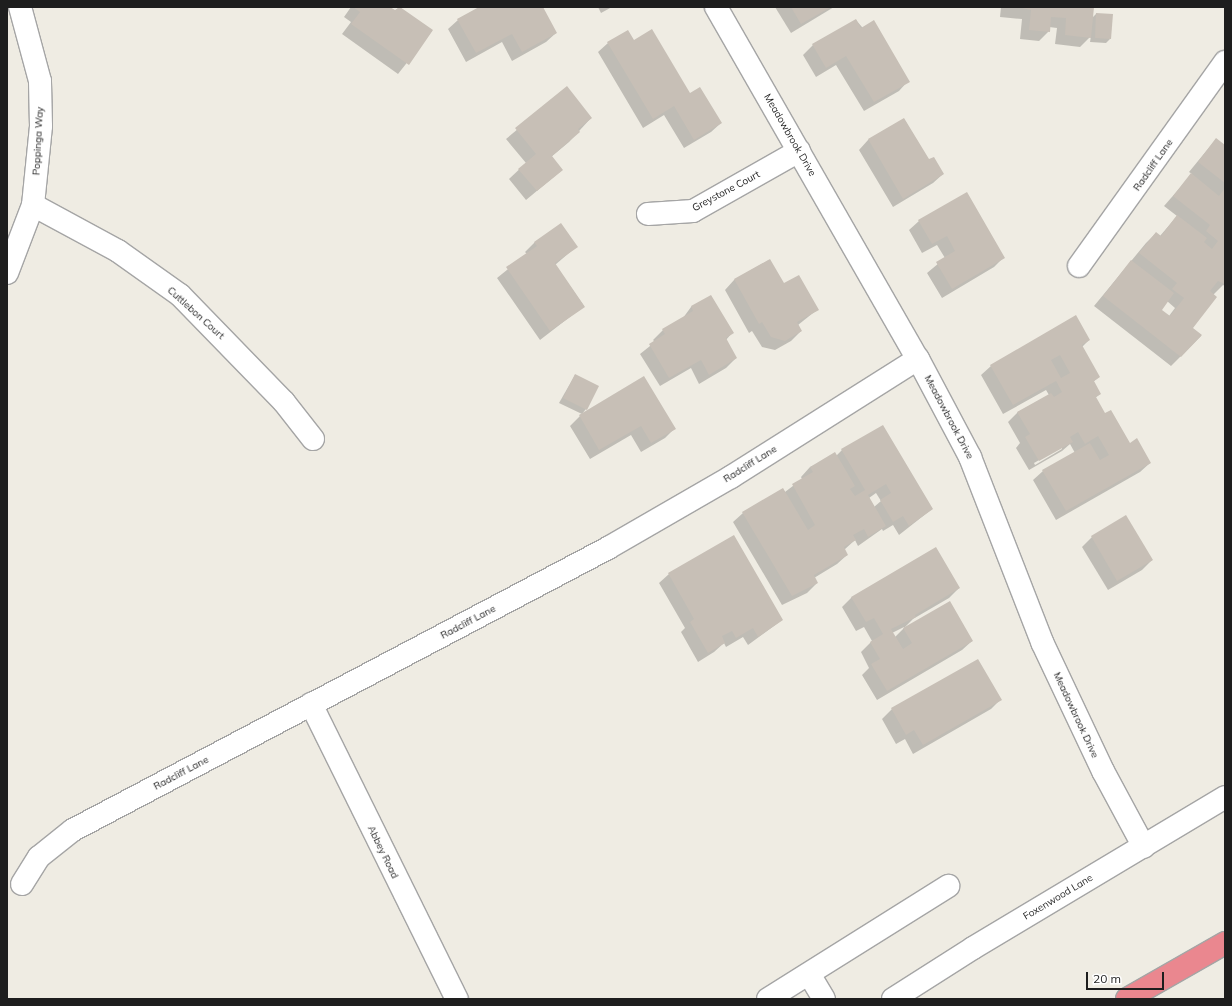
<!DOCTYPE html>
<style>
body{margin:0}
#map{position:relative;width:1232px;height:1006px;overflow:hidden;background:#efece3;font-family:Mulish,sans-serif}
div>[style]{position:absolute}
.shadow>*{inset:0;background:#0003}
.building>*{inset:0;background:#c7bfb6}
.roads{filter:drop-shadow(1px 0 #a5a5a5) drop-shadow(-1px 0 #a5a5a5) drop-shadow(0 1px #a5a5a5) drop-shadow(0 -1px #a5a5a5)}
.minor>*{height:22px;margin:-11px;padding:0 11px;transform-origin:11px;border-radius:11px;background:#fff}
.tertiary>*{height:22px;margin:-11px;padding:0 11px;transform-origin:11px;border-radius:11px;background:#fff}
.motorway>*{height:22px;margin:-11px;padding:0 11px;transform-origin:11px;border-radius:11px;background:#ea878f}
span{translate:-50% -50%;white-space:nowrap;text-align:center;line-height:1.15;-webkit-text-stroke:3.5px #fff;paint-order:stroke}
.street-label{font-size:10px;color:#1e1e1e}
.frame{position:absolute;inset:0;border:8px solid #1e1e1e;pointer-events:none}
.scale{position:absolute;left:1086px;top:972px;width:78px;height:18px;box-sizing:border-box;border:2px solid #1e1e1e;border-top:0;padding-left:5px;font-size:12px;line-height:14px;white-space:nowrap;color:#1e1e1e;-webkit-text-stroke:3px #fff;paint-order:stroke}
</style>
<div id="map">
<div class="shadow">
<i style="clip-path:polygon(351px 7px,389px 7px,395px 11px,399px 7px,432px 31px,398px 74px,342px 34px,351px 22px,344px 17px)"></i>
<i style="clip-path:polygon(481px 7px,542px 7px,556px 33px,546px 42px,512px 61px,502px 42px,466px 62px,448px 29px,458px 20px)"></i>
<i style="clip-path:polygon(598px 7px,612px 7px,601px 13px)"></i>
<i style="clip-path:polygon(775px 7px,834px 7px,791px 33px)"></i>
<i style="clip-path:polygon(1001px 7px,1093px 7px,1092px 18px,1096px 14px,1110px 39px,1106px 43px,1090px 42px,1091px 36px,1080px 47px,1055px 44px,1057px 28px,1049px 27px,1049px 31px,1039px 41px,1020px 39px,1022px 19px,1000px 17px)"></i>
<i style="clip-path:polygon(856px 20px,908px 81px,899px 91px,864px 111px,836px 65px,816px 77px,803px 55px,813px 45px)"></i>
<i style="clip-path:polygon(634px 41px,721px 123px,711px 132px,684px 148px,664px 115px,643px 128px,598px 52px,608px 43px)"></i>
<i style="clip-path:polygon(567px 88px,591px 118px,569px 142px,551px 157px,562px 170px,526px 200px,509px 179px,526px 163px,506px 139px)"></i>
<i style="clip-path:polygon(904px 119px,929px 161px,943px 174px,933px 183px,893px 207px,859px 150px,868px 140px)"></i>
<i style="clip-path:polygon(evenodd,1216px 139px,1225px 147px,1225px 286px,1223px 285px,1213px 295px,1191px 328px,1201px 336px,1171px 366px,1094px 306px,1146px 243px,1156px 233px,1160px 236px,1177px 216px,1164px 206px,1192px 174px,1189px 172px,1216px 139px,1167px 301px,1175px 308px,1169px 316px,1160px 310px,1167px 301px)"></i>
<i style="clip-path:polygon(919px 221px,1004px 257px,994px 267px,942px 298px,927px 273px,945px 258px,937px 245px,922px 253px,909px 230px)"></i>
<i style="clip-path:polygon(535px 242px,576px 247px,555px 265px,584px 306px,540px 340px,497px 278px,527px 254px,525px 252px)"></i>
<i style="clip-path:polygon(769px 260px,784px 285px,818px 309px,798px 325px,801px 331px,791px 341px,775px 350px,762px 347px,752px 331px,749px 333px,725px 290px,734px 280px)"></i>
<i style="clip-path:polygon(711px 296px,732px 333px,726px 340px,736px 358px,726px 368px,699px 384px,691px 368px,660px 386px,640px 354px,655px 342px,653px 340px,663px 330px,683px 318px,691px 307px)"></i>
<i style="clip-path:polygon(evenodd,1089px 340px,1082px 347px,1099px 377px,1093px 382px,1100px 394px,1095px 398px,1105px 415px,1129px 444px,1150px 463px,1140px 472px,1056px 520px,1033px 480px,1043px 471px,1075px 453px,1070px 444px,1062px 451px,1029px 470px,1016px 448px,1020px 443px,1008px 422px,1018px 412px,1049px 395px,1046px 390px,1003px 414px,981px 375px,991px 366px,1089px 340px,1062px 447px,1062px 449px,1035px 465px,1034px 463px,1062px 447px)"></i>
<i style="clip-path:polygon(575px 375px,586px 409px,582px 414px,559px 403px)"></i>
<i style="clip-path:polygon(644px 378px,674px 429px,665px 438px,641px 452px,631px 435px,590px 459px,570px 426px,580px 416px)"></i>
<i style="clip-path:polygon(evenodd,842px 450px,932px 509px,899px 535px,893px 525px,883px 531px,882px 529px,858px 546px,855px 540px,844px 550px,847px 555px,837px 564px,814px 578px,817px 583px,807px 593px,782px 605px,733px 522px,743px 513px,785px 492px,802px 479px,801px 477px,810px 467px,836px 456px,842px 450px,876px 493px,881px 501px,874px 507px,869px 498px,876px 493px)"></i>
<i style="clip-path:polygon(1092px 537px,1152px 560px,1142px 570px,1108px 590px,1082px 547px)"></i>
<i style="clip-path:polygon(669px 574px,782px 620px,748px 645px,743px 637px,726px 647px,724px 643px,714px 652px,698px 662px,681px 632px,685px 628px,659px 583px)"></i>
<i style="clip-path:polygon(evenodd,959px 588px,949px 598px,913px 619px,905px 627px,972px 641px,962px 650px,877px 700px,862px 675px,869px 668px,861px 652px,872px 641px,864px 627px,856px 631px,842px 607px,852px 597px,959px 588px,904px 627px,905px 627px,895px 637px,892px 633px,904px 627px)"></i>
<i style="clip-path:polygon(1000px 700px,991px 709px,913px 754px,905px 739px,896px 744px,882px 719px,892px 709px)"></i>
</div>
<div class="building">
<i style="clip-path:polygon(353px 7px,390px 7px,395px 10px,400px 7px,433px 30px,409px 65px,351px 24px,360px 12px)"></i>
<i style="clip-path:polygon(479px 7px,543px 7px,557px 33px,522px 52px,512px 34px,476px 53px,457px 19px)"></i>
<i style="clip-path:polygon(791px 7px,831px 7px,801px 24px)"></i>
<i style="clip-path:polygon(1017px 7px,1094px 7px,1091px 38px,1065px 35px,1066px 18px,1051px 17px,1050px 32px,1029px 30px,1031px 10px)"></i>
<i style="clip-path:polygon(1096px 13px,1113px 14px,1111px 39px,1095px 38px)"></i>
<i style="clip-path:polygon(856px 19px,861px 28px,874px 20px,910px 82px,874px 102px,846px 56px,826px 68px,812px 44px)"></i>
<i style="clip-path:polygon(652px 29px,690px 93px,700px 87px,722px 123px,694px 140px,674px 106px,653px 119px,607px 42px,628px 30px,634px 40px)"></i>
<i style="clip-path:polygon(567px 86px,592px 118px,578px 129px,580px 132px,552px 156px,563px 170px,537px 191px,518px 169px,536px 154px,515px 128px)"></i>
<i style="clip-path:polygon(904px 118px,929px 159px,934px 157px,944px 174px,903px 199px,868px 139px)"></i>
<i style="clip-path:polygon(1216px 138px,1225px 145px,1225px 183px,1198px 162px)"></i>
<i style="clip-path:polygon(1191px 173px,1219px 196px,1225px 188px,1225px 284px,1218px 281px,1210px 291px,1217px 297px,1193px 328px,1202px 335px,1181px 357px,1103px 296px,1131px 260px,1174px 293px,1162px 310px,1170px 316px,1184px 298px,1172px 289px,1177px 283px,1139px 253px,1156px 232px,1161px 236px,1177px 215px,1207px 238px,1204px 242px,1212px 249px,1218px 241px,1206px 231px,1210px 225px,1173px 196px)"></i>
<i style="clip-path:polygon(967px 192px,1005px 258px,952px 289px,936px 262px,955px 251px,947px 236px,932px 244px,918px 220px)"></i>
<i style="clip-path:polygon(561px 223px,578px 247px,555px 263px,585px 307px,550px 331px,506px 267px,537px 246px,534px 242px)"></i>
<i style="clip-path:polygon(770px 259px,784px 283px,799px 275px,819px 310px,797px 322px,802px 331px,785px 341px,771px 337px,762px 322px,759px 324px,734px 279px)"></i>
<i style="clip-path:polygon(711px 295px,734px 333px,726px 338px,737px 358px,709px 375px,701px 360px,669px 378px,649px 344px,665px 334px,662px 329px,693px 311px,691px 306px)"></i>
<i style="clip-path:polygon(evenodd,1076px 315px,1090px 340px,1082px 345px,1100px 377px,1094px 381px,1101px 394px,1096px 397px,1105px 413px,1111px 410px,1130px 443px,1137px 438px,1151px 463px,1066px 511px,1042px 470px,1090px 443px,1100px 460px,1109px 455px,1098px 436px,1085px 444px,1078px 432px,1070px 437px,1073px 442px,1039px 461px,1025px 437px,1030px 434px,1017px 412px,1051px 393px,1054px 397px,1062px 392px,1056px 381px,1013px 405px,990px 365px,1076px 315px,1060px 355px,1070px 373px,1061px 378px,1051px 360px,1060px 355px)"></i>
<i style="clip-path:polygon(575px 374px,599px 386px,587px 410px,563px 398px)"></i>
<i style="clip-path:polygon(644px 376px,676px 429px,651px 443px,641px 426px,599px 450px,579px 415px)"></i>
<i style="clip-path:polygon(883px 425px,933px 509px,909px 526px,903px 516px,893px 522px,880px 500px,891px 493px,886px 484px,868px 495px,886px 526px,868px 537px,864px 529px,853px 535px,856px 540px,844px 547px,848px 555px,814px 575px,818px 583px,792px 596px,742px 512px,783px 488px,808px 530px,815px 525px,792px 484px,813px 472px,810px 467px,835px 452px,855px 486px,850px 489px,855px 496px,865px 490px,841px 449px)"></i>
<i style="clip-path:polygon(1126px 515px,1153px 560px,1117px 581px,1091px 536px)"></i>
<i style="clip-path:polygon(734px 535px,783px 620px,758px 637px,753px 628px,736px 638px,732px 631px,722px 636px,725px 643px,708px 653px,690px 622px,694px 619px,668px 573px)"></i>
<i style="clip-path:polygon(936px 547px,960px 588px,915px 615px,916px 617px,891px 629px,903px 649px,912px 643px,903px 628px,950px 601px,973px 641px,887px 691px,871px 664px,880px 659px,870px 642px,883px 634px,874px 618px,866px 622px,851px 597px)"></i>
<i style="clip-path:polygon(978px 659px,1002px 700px,923px 745px,914px 730px,906px 735px,891px 708px)"></i>
</div>
<div class="roads">
<div class="minor">
<i style="left:716px;top:7px;width:406px;rotate:60.2deg"></i>
<i style="left:918px;top:359px;width:111px;rotate:62deg"></i>
<i style="left:970px;top:457px;width:199px;rotate:68.7deg"></i>
<i style="left:1042px;top:642px;width:143px;rotate:64.7deg"></i>
<i style="left:1103px;top:771px;width:86px;rotate:61.7deg"></i>
<i style="left:33px;top:205px;width:97px;rotate:28.4deg"></i>
<i style="left:118px;top:251px;width:76px;rotate:35.4deg"></i>
<i style="left:180px;top:295px;width:149px;rotate:45.8deg"></i>
<i style="left:284px;top:402px;width:47px;rotate:51.9deg"></i>
<i style="left:648px;top:214px;width:45px;rotate:-3.8deg"></i>
<i style="left:693px;top:211px;width:122px;rotate:-29.5deg"></i>
<i style="left:1079px;top:266px;width:251px;rotate:-54.4deg"></i>
<i style="left:7px;top:273px;width:73px;rotate:-69.1deg"></i>
<i style="left:33px;top:205px;width:79px;rotate:-84.2deg"></i>
<i style="left:41px;top:126px;width:45px;rotate:-91.3deg"></i>
<i style="left:40px;top:81px;width:77px;rotate:-105.1deg"></i>
<i style="left:311px;top:704px;width:329px;rotate:63.7deg"></i>
<i style="left:22px;top:884px;width:32px;rotate:-58deg"></i>
<i style="left:39px;top:857px;width:43px;rotate:-38.5deg"></i>
<i style="left:73px;top:830px;width:605px;rotate:-27.79deg"></i>
<i style="left:608px;top:548px;width:142px;rotate:-30deg"></i>
<i style="left:731px;top:477px;width:221px;rotate:-32.3deg"></i>
<i style="left:809px;top:974px;width:29px;rotate:59deg"></i>
<i style="left:768px;top:999px;width:213px;rotate:-32.1deg"></i>
</div>
<div class="tertiary">
<i style="left:893px;top:999px;width:95px;rotate:-32.5deg"></i>
<i style="left:973px;top:948px;width:294px;rotate:-30.9deg"></i>
</div>
<div class="motorway">
<i style="left:1127px;top:999px;width:113px;rotate:-29.7deg"></i>
</div>
</div>
<div class="street-label">
<span style="left:790px;top:135px;rotate:60deg">Meadowbrook Drive</span>
<span style="left:38px;top:141px;rotate:-87deg">Poppinga Way</span>
<span style="left:1153px;top:165px;rotate:-55deg">Radcliff Lane</span>
<span style="left:726px;top:191px;rotate:-28deg">Greystone Court</span>
<span style="left:196px;top:313px;rotate:42deg">Cuttlebon Court</span>
<span style="left:949px;top:417px;rotate:62deg">Meadowbrook Drive</span>
<span style="left:750px;top:464px;rotate:-32deg">Radcliff Lane</span>
<span style="left:468px;top:622px;rotate:-28deg">Radcliff Lane</span>
<span style="left:1076px;top:715px;rotate:65deg">Meadowbrook Drive</span>
<span style="left:181px;top:773px;rotate:-28deg">Radcliff Lane</span>
<span style="left:383px;top:852px;rotate:64deg">Abbey Road</span>
<span style="left:1058px;top:897px;rotate:-31deg">Foxenwood Lane</span>
</div>
<div class="frame"></div>
<div class="scale">20 m</div>
</div>
